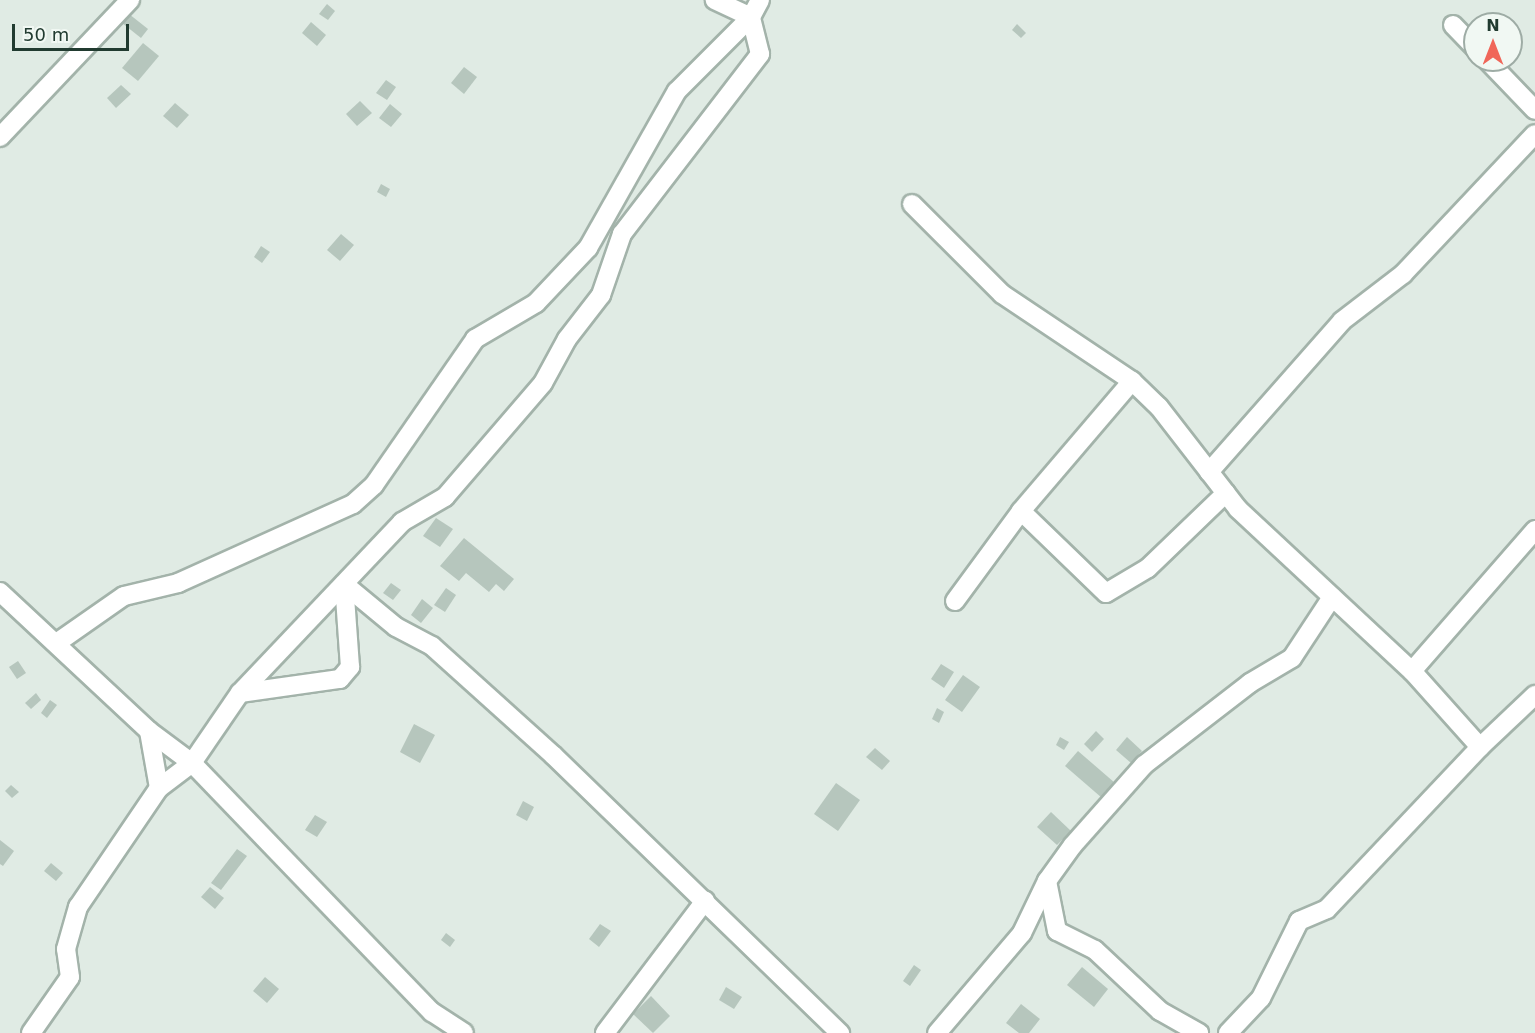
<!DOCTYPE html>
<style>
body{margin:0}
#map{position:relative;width:1535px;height:1033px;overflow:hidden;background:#e0ebe4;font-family:"DejaVu Sans",sans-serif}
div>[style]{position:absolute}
.building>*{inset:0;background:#b6c6bd}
.roads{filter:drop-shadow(2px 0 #a3b3aa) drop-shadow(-2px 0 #a3b3aa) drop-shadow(0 2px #a3b3aa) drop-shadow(0 -2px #a3b3aa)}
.minor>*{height:18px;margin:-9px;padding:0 9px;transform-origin:9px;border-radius:9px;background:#fff}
span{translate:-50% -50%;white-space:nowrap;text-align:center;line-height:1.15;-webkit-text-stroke:5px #f1f8f3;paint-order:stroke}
.north{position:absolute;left:1463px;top:12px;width:60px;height:60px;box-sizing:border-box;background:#f1f8f3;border:2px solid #9eaca5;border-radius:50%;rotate:0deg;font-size:16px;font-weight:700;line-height:24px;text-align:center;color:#213b30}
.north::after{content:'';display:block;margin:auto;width:21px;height:27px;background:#f06659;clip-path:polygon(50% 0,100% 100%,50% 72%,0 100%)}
.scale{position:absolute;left:12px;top:24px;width:117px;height:27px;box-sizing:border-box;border:3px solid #213b30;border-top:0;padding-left:8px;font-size:18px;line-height:21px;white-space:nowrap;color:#213b30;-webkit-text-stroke:4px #f1f8f3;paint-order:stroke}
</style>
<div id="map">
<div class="building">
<i style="clip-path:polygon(327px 4px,335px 11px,328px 20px,319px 14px)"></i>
<i style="clip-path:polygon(124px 10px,148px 29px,141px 38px,117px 19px)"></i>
<i style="clip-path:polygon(311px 22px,326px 35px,317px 46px,302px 33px)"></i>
<i style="clip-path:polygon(1017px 24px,1026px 33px,1021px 38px,1012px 30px)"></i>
<i style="clip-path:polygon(143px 43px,159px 56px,138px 81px,122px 68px)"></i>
<i style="clip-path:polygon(464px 67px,477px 77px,464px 94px,451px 83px)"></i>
<i style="clip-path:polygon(386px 80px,396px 87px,387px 100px,376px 93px)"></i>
<i style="clip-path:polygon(121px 85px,131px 94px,116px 108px,107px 98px)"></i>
<i style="clip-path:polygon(360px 101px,372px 113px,357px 126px,346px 114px)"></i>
<i style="clip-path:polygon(175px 103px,189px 115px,177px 128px,163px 116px)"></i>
<i style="clip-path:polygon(390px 104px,402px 114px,391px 127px,379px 118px)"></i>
<i style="clip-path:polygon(381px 184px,390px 189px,386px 197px,377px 192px)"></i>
<i style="clip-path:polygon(341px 234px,354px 245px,340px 261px,327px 250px)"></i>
<i style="clip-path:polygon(261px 246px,270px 252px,262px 263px,254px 257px)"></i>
<i style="clip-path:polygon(436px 518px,453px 529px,440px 547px,423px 536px)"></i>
<i style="clip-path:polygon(464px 538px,514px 579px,504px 591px,496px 584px,489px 592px,466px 573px,459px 581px,440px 566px)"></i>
<i style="clip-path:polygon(391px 583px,401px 590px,393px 600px,383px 593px)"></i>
<i style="clip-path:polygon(446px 588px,456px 595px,445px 612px,434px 605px)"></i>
<i style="clip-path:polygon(422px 599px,433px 608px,421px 623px,411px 615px)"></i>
<i style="clip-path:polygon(18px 661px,26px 673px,17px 679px,9px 667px)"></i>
<i style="clip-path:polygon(941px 664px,954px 672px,944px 688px,931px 679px)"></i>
<i style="clip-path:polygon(963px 675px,980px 687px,962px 712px,945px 700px)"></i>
<i style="clip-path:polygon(36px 693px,41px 700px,31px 709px,25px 703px)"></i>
<i style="clip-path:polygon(50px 700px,57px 705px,47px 718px,41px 713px)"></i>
<i style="clip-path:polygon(937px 708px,944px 712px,939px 723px,932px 719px)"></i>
<i style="clip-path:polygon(414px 724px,435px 735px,420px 763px,400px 752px)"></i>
<i style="clip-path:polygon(1096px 731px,1104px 739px,1092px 752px,1084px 744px)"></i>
<i style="clip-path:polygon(1060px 737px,1069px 742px,1064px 750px,1056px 745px)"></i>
<i style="clip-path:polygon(1127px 737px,1142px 751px,1131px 763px,1116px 750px)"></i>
<i style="clip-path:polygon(875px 748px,890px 761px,882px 770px,866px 757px)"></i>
<i style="clip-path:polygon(1078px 751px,1115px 783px,1102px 798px,1065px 766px)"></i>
<i style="clip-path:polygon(836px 783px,860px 800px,838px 831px,814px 814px)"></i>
<i style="clip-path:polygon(11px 785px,19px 792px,12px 798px,5px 791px)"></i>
<i style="clip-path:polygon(523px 801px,534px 807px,527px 821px,516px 815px)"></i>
<i style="clip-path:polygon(1051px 812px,1071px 831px,1057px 845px,1037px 827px)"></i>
<i style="clip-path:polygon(315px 815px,327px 822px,317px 837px,305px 830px)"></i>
<i style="clip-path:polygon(0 840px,14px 851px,3px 866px,0 864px)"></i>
<i style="clip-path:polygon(237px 849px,247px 856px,221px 890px,211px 883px)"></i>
<i style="clip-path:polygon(51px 863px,63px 873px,56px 881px,44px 871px)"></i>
<i style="clip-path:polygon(210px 887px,224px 898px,215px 909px,201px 897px)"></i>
<i style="clip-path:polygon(600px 924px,611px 931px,599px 947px,589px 939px)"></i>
<i style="clip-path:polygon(446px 933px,455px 940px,450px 947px,441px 940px)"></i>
<i style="clip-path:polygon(914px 965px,921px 970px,910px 986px,903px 981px)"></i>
<i style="clip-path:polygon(1082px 967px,1108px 989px,1094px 1007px,1067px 985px)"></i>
<i style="clip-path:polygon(265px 977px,279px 989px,267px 1003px,253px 991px)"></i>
<i style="clip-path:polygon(726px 987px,742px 997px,734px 1009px,719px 1000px)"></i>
<i style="clip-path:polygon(651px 996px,670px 1016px,653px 1033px,633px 1014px)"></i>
<i style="clip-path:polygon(1021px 1004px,1040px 1019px,1029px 1033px,1019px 1033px,1006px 1023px)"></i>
</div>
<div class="roads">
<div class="minor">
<i style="left:1453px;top:25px;width:32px;rotate:46deg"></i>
<i style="left:1487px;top:60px;width:69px;rotate:46.2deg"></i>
<i style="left:0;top:137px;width:189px;rotate:-46.5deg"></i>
<i style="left:912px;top:204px;width:127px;rotate:45deg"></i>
<i style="left:1002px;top:294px;width:156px;rotate:33.8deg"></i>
<i style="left:1132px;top:381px;width:37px;rotate:44deg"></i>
<i style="left:1159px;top:407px;width:129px;rotate:52.2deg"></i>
<i style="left:1238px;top:509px;width:238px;rotate:43deg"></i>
<i style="left:1412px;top:671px;width:102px;rotate:48.2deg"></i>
<i style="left:1209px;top:472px;width:201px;rotate:-48.6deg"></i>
<i style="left:1342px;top:321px;width:77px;rotate:-37.6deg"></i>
<i style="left:1403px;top:274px;width:192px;rotate:-46.7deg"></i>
<i style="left:1021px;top:511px;width:118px;rotate:44deg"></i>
<i style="left:1106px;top:593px;width:49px;rotate:-30.8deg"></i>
<i style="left:1148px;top:568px;width:108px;rotate:-43.9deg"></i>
<i style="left:344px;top:584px;width:67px;rotate:39.6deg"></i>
<i style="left:396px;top:627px;width:41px;rotate:27.8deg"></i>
<i style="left:432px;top:646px;width:163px;rotate:42deg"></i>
<i style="left:553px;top:755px;width:400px;rotate:44.1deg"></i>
<i style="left:0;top:592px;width:204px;rotate:43deg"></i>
<i style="left:955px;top:601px;width:112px;rotate:-53.7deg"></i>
<i style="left:1021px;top:511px;width:171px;rotate:-49.5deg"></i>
<i style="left:58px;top:642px;width:80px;rotate:-34.9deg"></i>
<i style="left:124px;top:596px;width:56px;rotate:-13.5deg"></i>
<i style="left:178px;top:583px;width:192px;rotate:-24.3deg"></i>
<i style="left:353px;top:504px;width:28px;rotate:-42deg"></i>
<i style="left:374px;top:485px;width:178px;rotate:-55.3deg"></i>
<i style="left:475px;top:339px;width:71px;rotate:-30.5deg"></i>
<i style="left:536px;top:303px;width:76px;rotate:-46.6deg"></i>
<i style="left:588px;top:248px;width:180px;rotate:-60.5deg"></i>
<i style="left:677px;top:91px;width:105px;rotate:-45deg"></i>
<i style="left:751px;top:17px;width:40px;rotate:-155deg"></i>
<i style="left:1412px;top:671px;width:187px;rotate:-48.9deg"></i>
<i style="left:240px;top:693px;width:101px;rotate:-8deg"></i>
<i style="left:340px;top:679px;width:16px;rotate:-50deg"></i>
<i style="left:350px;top:667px;width:83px;rotate:-94.1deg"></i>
<i style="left:159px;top:788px;width:58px;rotate:-100deg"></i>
<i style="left:149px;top:731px;width:54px;rotate:36.7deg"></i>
<i style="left:192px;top:763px;width:346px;rotate:46.1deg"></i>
<i style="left:432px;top:1012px;width:38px;rotate:33deg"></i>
<i style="left:1047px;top:881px;width:51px;rotate:78.7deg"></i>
<i style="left:1057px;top:931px;width:42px;rotate:26.6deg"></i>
<i style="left:1095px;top:950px;width:89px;rotate:43.2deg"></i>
<i style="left:1160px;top:1011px;width:45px;rotate:29.4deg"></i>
<i style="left:31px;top:1033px;width:68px;rotate:-55.1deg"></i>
<i style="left:70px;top:977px;width:28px;rotate:-98deg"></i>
<i style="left:66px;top:949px;width:44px;rotate:-74.1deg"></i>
<i style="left:78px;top:907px;width:144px;rotate:-55.8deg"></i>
<i style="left:159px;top:788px;width:41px;rotate:-37.1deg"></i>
<i style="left:192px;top:763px;width:85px;rotate:-55.6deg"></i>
<i style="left:240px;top:693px;width:236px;rotate:-46.5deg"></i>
<i style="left:402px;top:522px;width:50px;rotate:-30.2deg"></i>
<i style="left:445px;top:497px;width:150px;rotate:-49.3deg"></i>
<i style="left:543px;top:383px;width:50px;rotate:-61.4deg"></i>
<i style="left:567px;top:339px;width:56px;rotate:-52.3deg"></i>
<i style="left:601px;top:295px;width:65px;rotate:-71deg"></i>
<i style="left:622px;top:234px;width:227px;rotate:-52.5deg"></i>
<i style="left:760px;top:54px;width:38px;rotate:-104deg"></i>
<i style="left:751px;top:17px;width:19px;rotate:-62deg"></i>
<i style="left:605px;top:1033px;width:166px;rotate:-52.9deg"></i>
<i style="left:937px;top:1033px;width:131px;rotate:-49.6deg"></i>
<i style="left:1022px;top:933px;width:58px;rotate:-64.3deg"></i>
<i style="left:1047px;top:881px;width:44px;rotate:-54.2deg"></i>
<i style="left:1073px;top:845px;width:107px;rotate:-48.4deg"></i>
<i style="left:1144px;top:765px;width:134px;rotate:-37.7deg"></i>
<i style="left:1250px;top:683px;width:49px;rotate:-30.8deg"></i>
<i style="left:1292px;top:658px;width:73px;rotate:-56.7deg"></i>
<i style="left:1228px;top:1033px;width:48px;rotate:-46.7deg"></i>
<i style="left:1261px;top:998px;width:86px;rotate:-63.7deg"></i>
<i style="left:1299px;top:921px;width:30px;rotate:-23deg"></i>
<i style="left:1327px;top:909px;width:223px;rotate:-46.6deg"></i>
<i style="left:1480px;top:747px;width:76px;rotate:-43.4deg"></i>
</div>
</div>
<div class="north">N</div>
<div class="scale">50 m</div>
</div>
